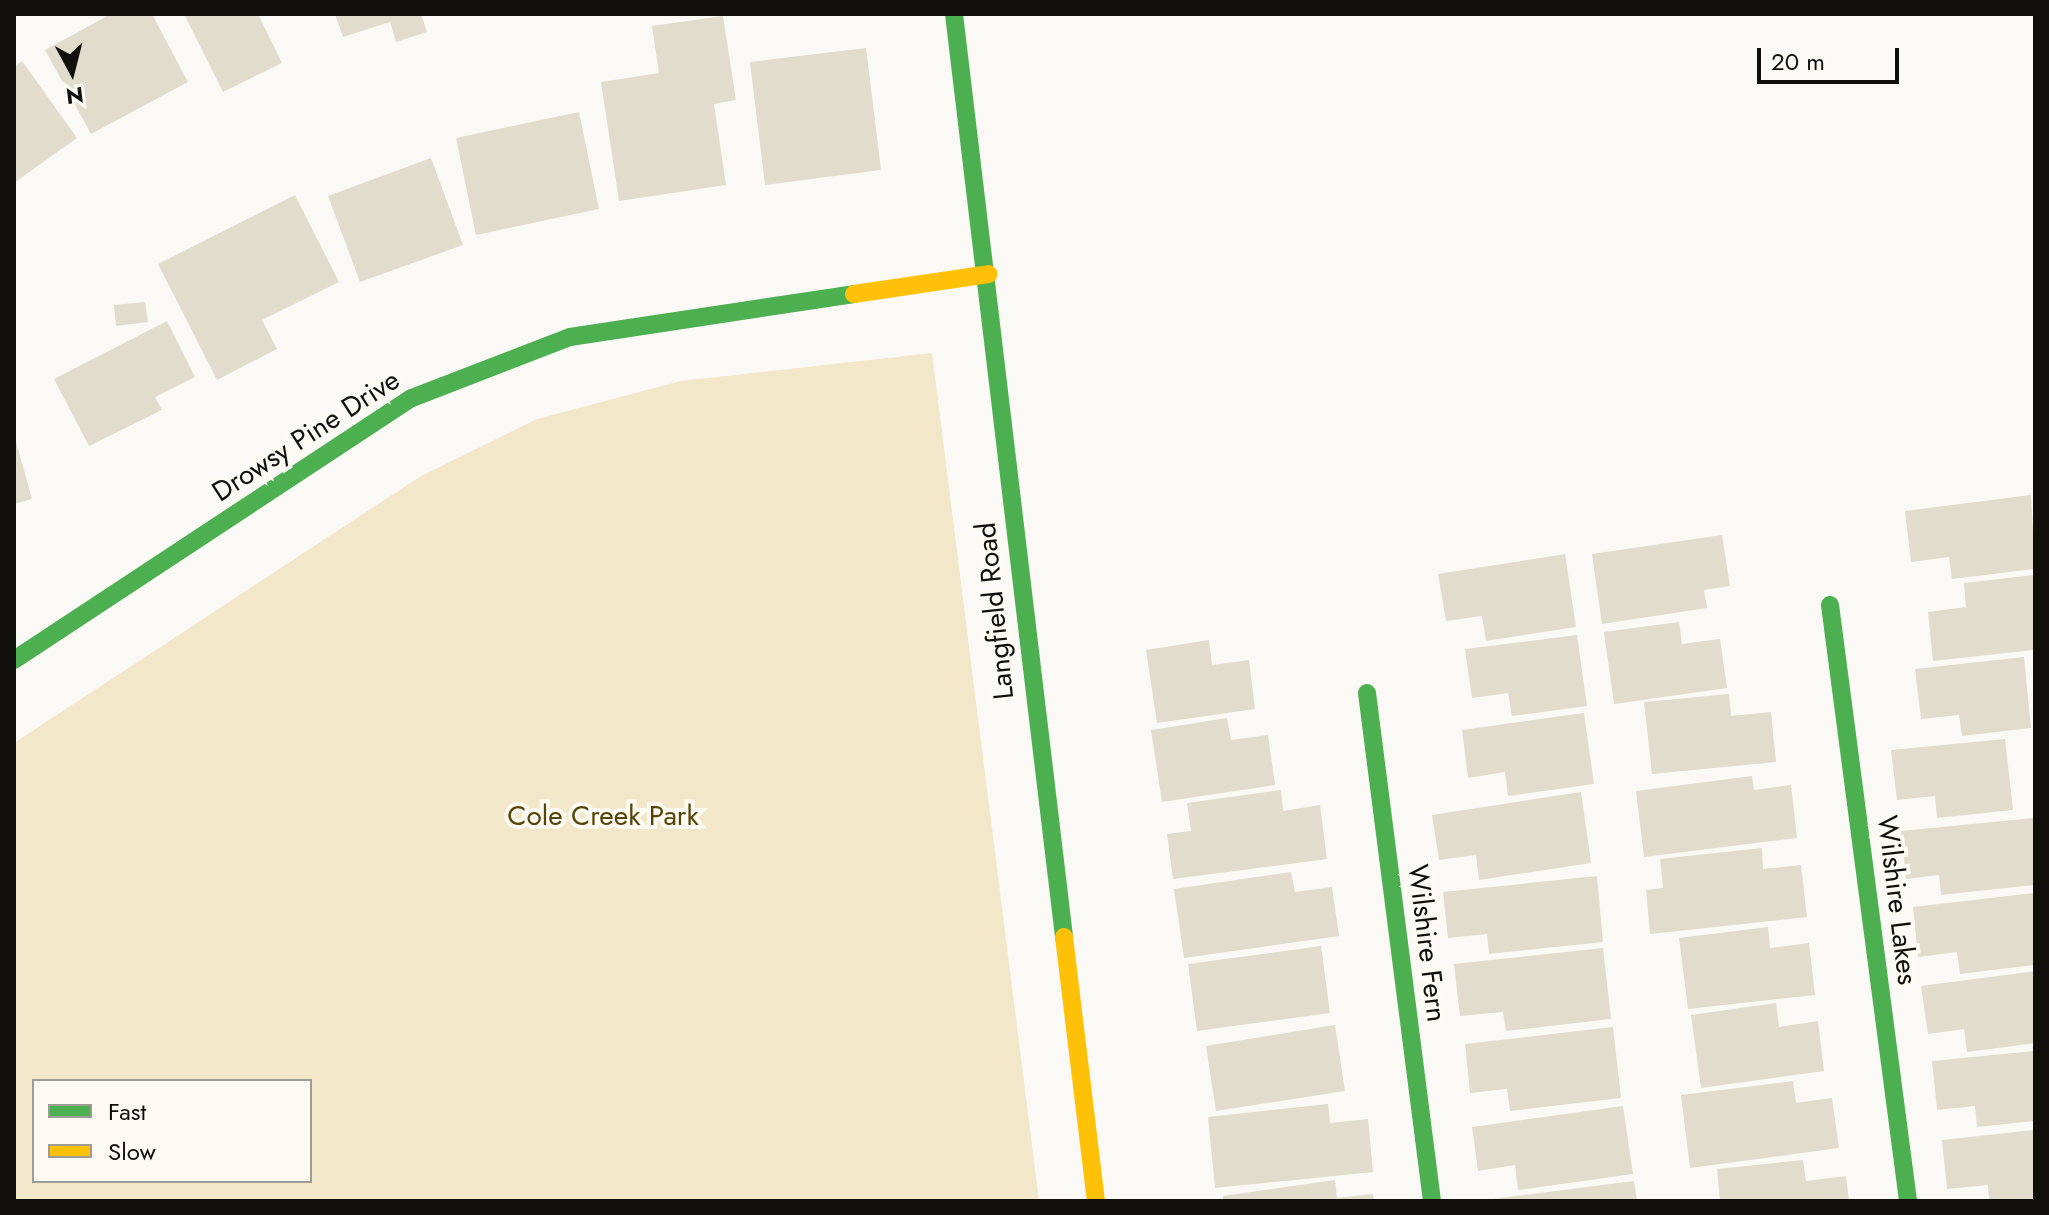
<!DOCTYPE html>
<style>
body{margin:0}
#map{position:relative;width:2049px;height:1215px;overflow:hidden;background:#fbf9f5;font-family:Jost,sans-serif}
div>[style]{position:absolute}
.green>*{inset:0;background:#f2e7c8}
.building>*{inset:0;background:#e2dccc}
.fast>*{height:18px;margin:-9px;padding:0 9px;transform-origin:9px;border-radius:9px;background:#4caf50}
.slow>*{height:18px;margin:-9px;padding:0 9px;transform-origin:9px;border-radius:9px;background:#ffc107}
span{translate:-50% -50%;white-space:nowrap;text-align:center;line-height:1.15;-webkit-text-stroke:8px #fdfaf3;paint-order:stroke}
.street-label{font-size:28px;color:#100f0c}
.park-label{font-size:28px;color:#574507}
.frame{position:absolute;inset:0;border:16px solid #100f0c;pointer-events:none}
.legend{position:absolute;left:32px;top:1079px;width:280px;height:104px;box-sizing:border-box;background:#fdfaf3;border:2px solid #9e9c97;margin:0;padding:10px 14px;list-style:none;font-size:24px;color:#100f0c}
.legend li{display:flex;align-items:center;gap:16px;height:40px}
.legend b{width:40px;border:2px solid #9e9c97}
.north{position:absolute;left:32px;top:32px;width:80px;height:80px;-webkit-text-stroke:6px #fdfaf3;paint-order:stroke;rotate:173deg;font-size:22px;font-weight:700;line-height:32px;text-align:center;color:#100f0c}
.north::after{content:'';display:block;margin:auto;width:28px;height:36px;background:#100f0c;clip-path:polygon(50% 0,100% 100%,50% 72%,0 100%)}
.scale{position:absolute;left:1757px;top:48px;width:142px;height:36px;box-sizing:border-box;border:4px solid #100f0c;border-top:0;padding-left:10px;font-size:24px;line-height:28px;white-space:nowrap;color:#100f0c;-webkit-text-stroke:6px #fdfaf3;paint-order:stroke}
</style>
<div id="map">
<div class="green">
<i style="clip-path:polygon(evenodd,932px 353px,1039px 1201px,14px 1201px,14px 743px,421px 476px,537px 419px,681px 381px,932px 353px,34px 1081px,310px 1081px,310px 1181px,34px 1181px,34px 1081px)"></i>
</div>
<div class="building">
<i style="clip-path:polygon(111px 14px,152px 14px,188px 82px,91px 134px,45px 50px)"></i>
<i style="clip-path:polygon(184px 14px,258px 14px,282px 63px,223px 92px)"></i>
<i style="clip-path:polygon(335px 14px,421px 14px,427px 32px,396px 42px,390px 22px,343px 37px)"></i>
<i style="clip-path:polygon(723px 16px,736px 100px,714px 104px,726px 185px,619px 201px,601px 82px,659px 73px,652px 26px)"></i>
<i style="clip-path:polygon(866px 48px,881px 170px,765px 185px,750px 62px)"></i>
<i style="clip-path:polygon(22px 61px,77px 138px,14px 183px,14px 67px)"></i>
<i style="clip-path:polygon(579px 112px,599px 209px,476px 235px,456px 138px)"></i>
<i style="clip-path:polygon(431px 158px,463px 245px,360px 282px,328px 196px)"></i>
<i style="clip-path:polygon(295px 195px,339px 282px,262px 320px,277px 349px,217px 380px,158px 264px)"></i>
<i style="clip-path:polygon(145px 302px,148px 322px,116px 326px,114px 305px)"></i>
<i style="clip-path:polygon(167px 321px,195px 377px,155px 397px,162px 410px,89px 446px,54px 379px)"></i>
<i style="clip-path:polygon(15px 438px,32px 499px,14px 504px,14px 439px)"></i>
<i style="clip-path:polygon(2031px 495px,2035px 569px,1952px 579px,1949px 557px,1911px 562px,1905px 511px)"></i>
<i style="clip-path:polygon(1722px 535px,1730px 586px,1704px 590px,1707px 608px,1602px 624px,1592px 554px)"></i>
<i style="clip-path:polygon(1565px 554px,1576px 627px,1486px 641px,1482px 616px,1446px 621px,1438px 574px)"></i>
<i style="clip-path:polygon(2035px 575px,2035px 650px,1933px 661px,1928px 612px,1966px 607px,1964px 583px)"></i>
<i style="clip-path:polygon(1679px 622px,1682px 644px,1720px 639px,1727px 688px,1614px 704px,1604px 632px)"></i>
<i style="clip-path:polygon(1577px 635px,1587px 706px,1512px 716px,1508px 693px,1472px 698px,1465px 649px)"></i>
<i style="clip-path:polygon(1209px 640px,1212px 665px,1249px 660px,1255px 709px,1157px 723px,1146px 650px)"></i>
<i style="clip-path:polygon(2024px 657px,2031px 728px,1962px 736px,1959px 715px,1921px 719px,1915px 669px)"></i>
<i style="clip-path:polygon(1729px 694px,1731px 716px,1771px 712px,1776px 762px,1652px 774px,1644px 702px)"></i>
<i style="clip-path:polygon(1584px 713px,1594px 784px,1508px 796px,1505px 772px,1468px 778px,1462px 730px)"></i>
<i style="clip-path:polygon(1227px 718px,1231px 740px,1268px 735px,1275px 785px,1162px 802px,1151px 730px)"></i>
<i style="clip-path:polygon(2005px 739px,2013px 810px,1937px 818px,1935px 796px,1897px 800px,1891px 750px)"></i>
<i style="clip-path:polygon(1752px 776px,1754px 790px,1791px 785px,1797px 838px,1644px 857px,1636px 791px)"></i>
<i style="clip-path:polygon(1281px 790px,1283px 811px,1320px 805px,1327px 859px,1173px 879px,1167px 834px,1191px 831px,1187px 803px)"></i>
<i style="clip-path:polygon(1581px 792px,1591px 863px,1479px 880px,1476px 855px,1439px 860px,1432px 815px)"></i>
<i style="clip-path:polygon(2035px 818px,2035px 885px,1941px 895px,1939px 875px,1906px 879px,1901px 831px)"></i>
<i style="clip-path:polygon(1762px 848px,1763px 869px,1801px 865px,1807px 917px,1650px 934px,1646px 890px,1663px 888px,1660px 859px)"></i>
<i style="clip-path:polygon(1291px 872px,1295px 892px,1332px 887px,1339px 936px,1184px 958px,1174px 889px)"></i>
<i style="clip-path:polygon(1597px 876px,1603px 942px,1489px 954px,1487px 934px,1448px 938px,1443px 892px)"></i>
<i style="clip-path:polygon(2035px 893px,2035px 965px,1960px 974px,1957px 952px,1918px 957px,1913px 907px)"></i>
<i style="clip-path:polygon(1768px 927px,1770px 948px,1809px 943px,1815px 995px,1688px 1009px,1679px 938px)"></i>
<i style="clip-path:polygon(1321px 946px,1330px 1013px,1197px 1031px,1188px 964px)"></i>
<i style="clip-path:polygon(1603px 948px,1611px 1019px,1506px 1031px,1503px 1012px,1460px 1016px,1454px 964px)"></i>
<i style="clip-path:polygon(2035px 971px,2035px 1043px,1967px 1052px,1964px 1029px,1928px 1034px,1921px 986px)"></i>
<i style="clip-path:polygon(1776px 1003px,1779px 1027px,1818px 1021px,1824px 1071px,1701px 1088px,1691px 1015px)"></i>
<i style="clip-path:polygon(1335px 1025px,1345px 1091px,1216px 1111px,1206px 1046px)"></i>
<i style="clip-path:polygon(1613px 1027px,1621px 1098px,1510px 1111px,1507px 1089px,1470px 1093px,1465px 1044px)"></i>
<i style="clip-path:polygon(2035px 1051px,2035px 1121px,1977px 1127px,1975px 1106px,1937px 1110px,1932px 1061px)"></i>
<i style="clip-path:polygon(1793px 1081px,1796px 1103px,1832px 1098px,1839px 1148px,1690px 1168px,1681px 1095px)"></i>
<i style="clip-path:polygon(1328px 1104px,1330px 1123px,1368px 1119px,1373px 1172px,1215px 1188px,1208px 1117px)"></i>
<i style="clip-path:polygon(1623px 1106px,1633px 1174px,1518px 1190px,1515px 1165px,1478px 1171px,1472px 1127px)"></i>
<i style="clip-path:polygon(2035px 1130px,2035px 1200px,1989px 1201px,1988px 1185px,1947px 1189px,1942px 1140px)"></i>
<i style="clip-path:polygon(1803px 1160px,1806px 1181px,1846px 1176px,1849px 1201px,1720px 1201px,1717px 1169px)"></i>
<i style="clip-path:polygon(1335px 1180px,1337px 1198px,1373px 1194px,1374px 1201px,1223px 1201px,1223px 1196px)"></i>
<i style="clip-path:polygon(1634px 1181px,1637px 1201px,1493px 1201px,1493px 1199px)"></i>
</div>
<div class="fast">
<i style="left:954px;top:14px;width:930px;rotate:83.2deg"></i>
<i style="left:1830px;top:605px;width:601px;rotate:82.54deg"></i>
<i style="left:14px;top:660px;width:476px;rotate:-33.4deg"></i>
<i style="left:412px;top:398px;width:169px;rotate:-21.1deg"></i>
<i style="left:570px;top:337px;width:287px;rotate:-8.6deg"></i>
<i style="left:1367px;top:693px;width:512px;rotate:82.71deg"></i>
</div>
<div class="slow">
<i style="left:854px;top:294px;width:136px;rotate:-8.4deg"></i>
<i style="left:1064px;top:937px;width:266px;rotate:83.1deg"></i>
</div>
<div class="street-label">
<span style="left:306px;top:436px;rotate:-33deg">Drowsy Pine Drive</span>
<span style="left:995px;top:611px;rotate:-96deg">Langfield Road</span>
<span style="left:1897px;top:900px;rotate:83deg">Wilshire Lakes</span>
<span style="left:1427px;top:943px;rotate:83deg">Wilshire Fern</span>
</div>
<div class="park-label">
<span style="left:603px;top:816px">Cole Creek Park</span>
</div>
<div class="frame"></div>
<ul class="legend">
<li><b style="height:10px;background:#4caf50"></b>Fast</li>
<li><b style="height:10px;background:#ffc107"></b>Slow</li>
</ul>
<div class="north">N</div>
<div class="scale">20 m</div>
</div>
